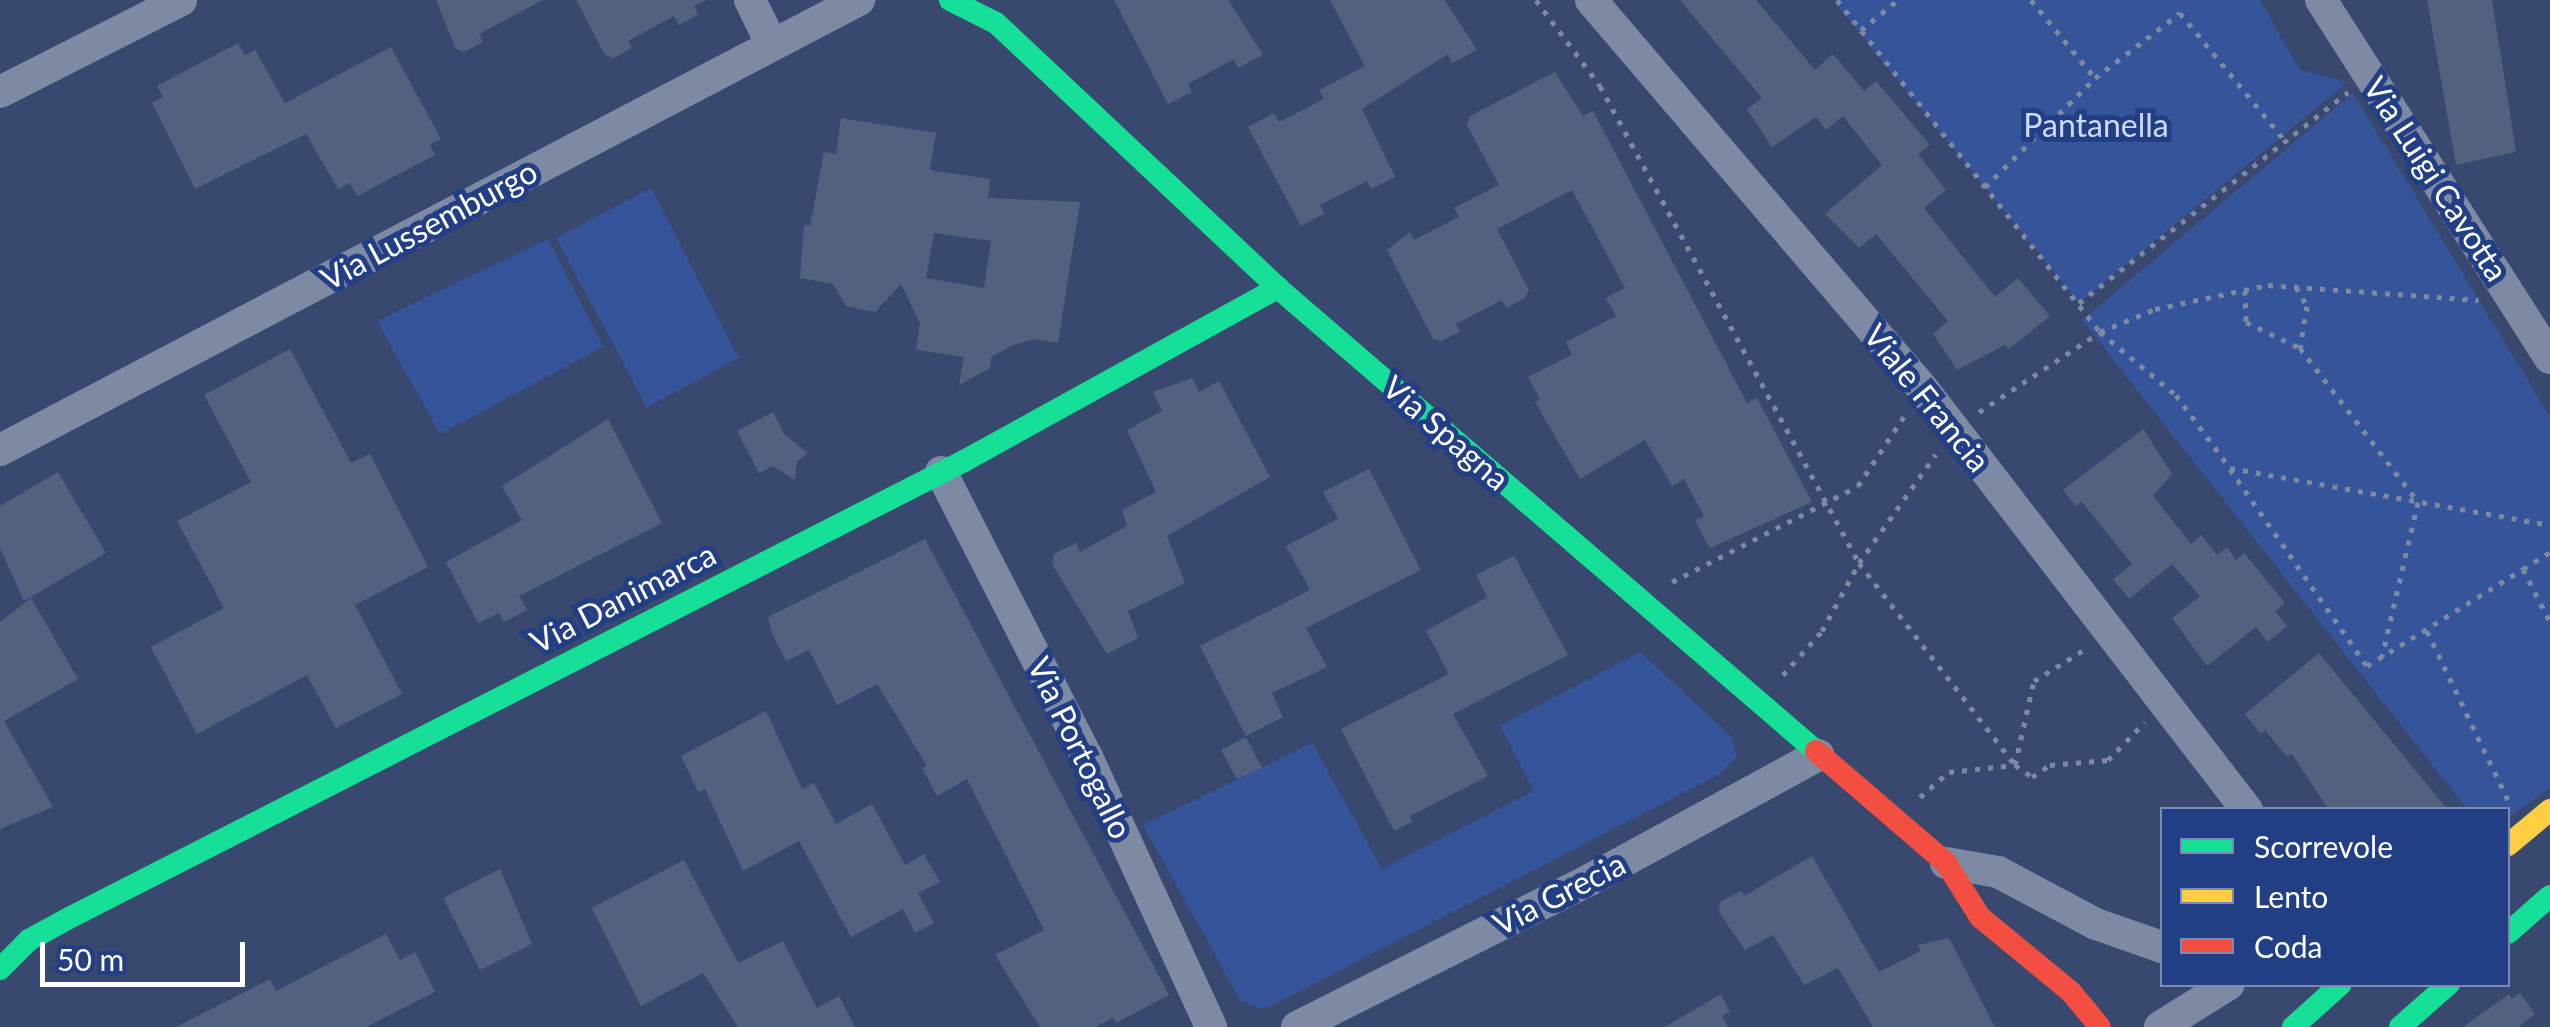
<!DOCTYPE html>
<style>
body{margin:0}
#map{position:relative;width:2550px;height:1027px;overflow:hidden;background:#38486e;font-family:Lato,sans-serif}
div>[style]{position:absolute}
.green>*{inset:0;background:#36549a}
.building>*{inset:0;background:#54617e}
.path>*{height:5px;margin-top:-2.5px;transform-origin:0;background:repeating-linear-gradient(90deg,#7e89a4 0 5px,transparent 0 13px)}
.street>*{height:32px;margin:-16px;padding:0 16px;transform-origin:16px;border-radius:16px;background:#7e89a4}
.fast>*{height:22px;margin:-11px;padding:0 11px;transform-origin:11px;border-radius:11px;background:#16e098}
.slow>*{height:22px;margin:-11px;padding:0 11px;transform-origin:11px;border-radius:11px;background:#ffcf43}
.jam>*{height:22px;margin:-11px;padding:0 11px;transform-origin:11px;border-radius:11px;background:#f24e42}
span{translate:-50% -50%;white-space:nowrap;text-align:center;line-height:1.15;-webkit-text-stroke:10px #223e84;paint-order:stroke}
.park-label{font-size:32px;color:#cedbf6}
.street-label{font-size:32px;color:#fff}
.legend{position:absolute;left:2160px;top:807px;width:350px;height:180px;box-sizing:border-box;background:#223e84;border:2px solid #7a8bb5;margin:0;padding:12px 18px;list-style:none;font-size:30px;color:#fff}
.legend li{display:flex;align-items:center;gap:20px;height:50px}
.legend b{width:50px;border:2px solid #7a8bb5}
.scale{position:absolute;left:40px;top:942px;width:205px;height:45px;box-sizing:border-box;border:5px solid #fff;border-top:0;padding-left:12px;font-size:30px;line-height:35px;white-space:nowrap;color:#fff;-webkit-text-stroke:8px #223e84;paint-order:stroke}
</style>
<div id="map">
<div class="green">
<i style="clip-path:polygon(1833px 0,2260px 0,2300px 70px,2348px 82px,2079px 303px)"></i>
<i style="clip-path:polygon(2353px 93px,2550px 417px,2550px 788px,2508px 818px,2508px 810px,2467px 809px,2082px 320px)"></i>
<i style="clip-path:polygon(651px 188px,739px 358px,647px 407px,556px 238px)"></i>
<i style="clip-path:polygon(548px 239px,603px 347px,440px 434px,377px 321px)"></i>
<i style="clip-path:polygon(1640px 652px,1732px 737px,1737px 756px,1720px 774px,1263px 1010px,1240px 1000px,1143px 825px,1312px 743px,1382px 869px,1534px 791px,1500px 726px)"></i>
</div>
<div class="building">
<i style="clip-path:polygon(436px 0,543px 0,479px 34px,483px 42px,464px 52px,456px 49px)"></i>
<i style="clip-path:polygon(576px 0,706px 0,694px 6px,698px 15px,679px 25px,674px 16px,628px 41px,632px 48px,614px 58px,605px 55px)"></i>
<i style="clip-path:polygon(1114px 0,1228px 0,1263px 55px,1238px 68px,1234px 59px,1188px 84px,1192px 92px,1168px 104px)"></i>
<i style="clip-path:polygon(1330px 0,1445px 0,1477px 50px,1452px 63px,1448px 54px,1362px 109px,1395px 177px,1371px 189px,1367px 181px,1320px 205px,1325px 213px,1301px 226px,1248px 127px,1274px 113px,1279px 122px,1324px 99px,1319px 90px,1365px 66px)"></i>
<i style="clip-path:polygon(1680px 0,1756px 0,1815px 70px,1833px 54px,1864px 91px,1876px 81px,1930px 145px,1918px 154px,1946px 190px,1924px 208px,1995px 297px,2018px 278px,2050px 316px,2008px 350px,2005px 345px,1957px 370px,1933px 334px,1948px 321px,1876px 234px,1859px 248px,1825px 214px,1882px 165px,1843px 116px,1826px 130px,1816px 117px,1772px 147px,1747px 109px,1762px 98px)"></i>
<i style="clip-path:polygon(2427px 0,2492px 0,2516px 152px,2456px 165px)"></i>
<i style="clip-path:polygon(238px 43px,245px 55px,255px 50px,285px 103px,391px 47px,441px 139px,430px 145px,435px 155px,357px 196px,350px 183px,338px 189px,306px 134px,195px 189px,152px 103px,163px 97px,157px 86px)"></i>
<i style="clip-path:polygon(1555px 72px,1583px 116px,1593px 111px,1747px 403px,1757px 398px,1812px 502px,1710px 548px,1695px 521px,1704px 516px,1684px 479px,1672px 486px,1645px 440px,1580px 479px,1535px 402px,1540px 399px,1528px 377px,1572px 355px,1566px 342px,1616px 316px,1606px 298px,1625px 288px,1572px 190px,1497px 229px,1529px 290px,1525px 298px,1506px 308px,1502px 300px,1456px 324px,1460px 332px,1441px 341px,1433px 339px,1387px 250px,1410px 232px,1414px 240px,1459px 217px,1454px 208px,1499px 185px,1467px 125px,1470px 116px)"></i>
<i style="clip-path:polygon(evenodd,841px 118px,936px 133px,930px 170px,990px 179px,988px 198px,1080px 202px,1058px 343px,1034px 339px,1011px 346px,991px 357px,990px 368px,959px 385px,964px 357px,916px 350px,920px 323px,901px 284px,875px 312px,846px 306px,833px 284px,800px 278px,804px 225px,810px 226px,824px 152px,836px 154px,841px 118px,934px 233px,991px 241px,984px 288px,926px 278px,934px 233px)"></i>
<i style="clip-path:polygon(290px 349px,351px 463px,370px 454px,428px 567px,355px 605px,402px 694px,336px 728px,307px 675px,197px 734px,151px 647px,224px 608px,177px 521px,251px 482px,204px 395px)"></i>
<i style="clip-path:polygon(1192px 378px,1199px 392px,1219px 381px,1270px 477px,1167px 536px,1185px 583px,1128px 611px,1138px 638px,1107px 654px,1052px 564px,1054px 554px,1076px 543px,1080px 552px,1127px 526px,1122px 510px,1156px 492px,1127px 430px,1162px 411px,1153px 392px)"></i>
<i style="clip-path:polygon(773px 412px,784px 434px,808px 453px,797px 461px,795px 480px,773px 466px,759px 473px,737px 431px)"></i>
<i style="clip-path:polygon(608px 419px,662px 523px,519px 596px,527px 610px,504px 622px,499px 613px,478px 623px,446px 562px,522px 520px,502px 486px)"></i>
<i style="clip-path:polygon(2143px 429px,2172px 474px,2153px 496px,2191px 544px,2201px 535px,2217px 555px,2227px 547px,2236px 560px,2244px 553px,2285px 603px,2275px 611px,2287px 626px,2268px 642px,2256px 627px,2207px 666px,2172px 618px,2200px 596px,2172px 564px,2129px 599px,2113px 579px,2132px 564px,2082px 502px,2076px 506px,2063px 490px)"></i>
<i style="clip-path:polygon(1369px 469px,1421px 570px,1306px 628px,1327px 667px,1272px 693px,1283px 717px,1246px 736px,1200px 646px,1310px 590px,1286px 546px,1338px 519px,1323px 492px)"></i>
<i style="clip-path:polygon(58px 472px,106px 553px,24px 601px,0 548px,0 506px)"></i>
<i style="clip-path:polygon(925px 539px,1169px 995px,1116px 1023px,1113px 1018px,1095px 1027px,1040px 1027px,995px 955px,1044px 930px,967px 779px,937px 796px,922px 768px,927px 766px,877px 684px,837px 705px,809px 650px,786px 661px,772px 633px,768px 617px)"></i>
<i style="clip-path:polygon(1514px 556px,1568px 655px,1453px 714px,1488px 776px,1410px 816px,1413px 821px,1394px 831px,1341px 729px,1449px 674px,1426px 631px,1487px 597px,1476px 575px)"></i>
<i style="clip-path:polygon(31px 598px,78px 679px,4px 721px,53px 807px,0 829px,0 622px)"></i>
<i style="clip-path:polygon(2319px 653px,2420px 776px,2448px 810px,2329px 810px,2292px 754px,2287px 757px,2265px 730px,2261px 734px,2245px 714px)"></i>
<i style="clip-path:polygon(766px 711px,802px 789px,814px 783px,836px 824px,872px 804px,905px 865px,924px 854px,940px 882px,918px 893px,934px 923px,915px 933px,903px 909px,851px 937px,799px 841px,743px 871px,705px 789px,698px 792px,681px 756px)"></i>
<i style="clip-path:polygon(1246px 737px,1262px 768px,1237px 779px,1221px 750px)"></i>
<i style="clip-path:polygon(1812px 856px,1879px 972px,1921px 951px,1918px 945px,1949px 938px,1995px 1027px,1873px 1027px,1838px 968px,1804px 985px,1773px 935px,1745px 950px,1719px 912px,1720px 902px,1741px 891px,1744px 896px)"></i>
<i style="clip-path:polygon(684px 860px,738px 963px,783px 941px,817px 1008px,839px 996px,855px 1027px,738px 1027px,703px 973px,641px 1006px,592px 908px)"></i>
<i style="clip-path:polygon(500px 869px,532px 944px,480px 970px,443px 898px)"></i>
<i style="clip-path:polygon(386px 934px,400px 960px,415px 952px,435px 992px,366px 1027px,176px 1027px,270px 979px,276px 991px)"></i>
<i style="clip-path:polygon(2520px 993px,2535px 1014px,2518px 1027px,2463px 1027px,2509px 994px,2512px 999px)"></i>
<i style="clip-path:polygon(1721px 994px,1730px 1012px,1722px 1016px,1728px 1027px,1665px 1027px)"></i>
</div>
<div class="path">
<i style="left:1536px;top:0;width:107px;rotate:53.3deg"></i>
<i style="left:1600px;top:86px;width:543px;rotate:61.5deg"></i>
<i style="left:1859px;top:563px;width:255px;rotate:52.3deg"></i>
<i style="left:2015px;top:765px;width:86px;rotate:-77.3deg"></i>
<i style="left:2034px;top:681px;width:62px;rotate:-31.9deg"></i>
<i style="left:1837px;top:0;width:424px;rotate:51.6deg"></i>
<i style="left:2100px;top:332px;width:60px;rotate:-22.7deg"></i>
<i style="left:2155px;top:309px;width:116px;rotate:-12deg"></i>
<i style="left:2268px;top:285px;width:211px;rotate:4.1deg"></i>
<i style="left:2031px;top:0;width:101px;rotate:50.6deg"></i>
<i style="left:2095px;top:78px;width:107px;rotate:-37.4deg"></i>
<i style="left:2180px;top:13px;width:166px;rotate:50.6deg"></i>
<i style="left:1861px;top:30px;width:48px;rotate:-39deg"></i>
<i style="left:1985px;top:187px;width:155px;rotate:-44.7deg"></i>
<i style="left:2296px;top:287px;width:22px;rotate:60deg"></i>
<i style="left:2307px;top:306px;width:43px;rotate:99.5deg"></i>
<i style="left:2245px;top:290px;width:32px;rotate:88deg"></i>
<i style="left:2246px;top:322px;width:60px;rotate:25.7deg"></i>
<i style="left:2300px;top:348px;width:194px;rotate:52.5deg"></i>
<i style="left:2418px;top:502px;width:159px;rotate:103.1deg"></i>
<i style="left:2079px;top:303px;width:342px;rotate:-38.1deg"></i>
<i style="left:1979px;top:412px;width:145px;rotate:-33.5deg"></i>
<i style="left:2100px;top:332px;width:99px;rotate:39.7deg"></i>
<i style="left:2176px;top:395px;width:91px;rotate:53.5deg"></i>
<i style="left:2230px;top:468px;width:325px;rotate:10.1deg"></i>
<i style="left:2230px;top:469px;width:240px;rotate:55.2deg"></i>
<i style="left:2367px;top:666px;width:184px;rotate:-31.9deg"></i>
<i style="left:2523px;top:569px;width:59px;rotate:63deg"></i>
<i style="left:2523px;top:569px;width:32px;rotate:-32deg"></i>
<i style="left:1672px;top:582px;width:209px;rotate:-27.3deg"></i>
<i style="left:1858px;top:486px;width:85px;rotate:-56.5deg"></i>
<i style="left:2427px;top:631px;width:187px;rotate:64.4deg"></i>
<i style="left:1783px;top:675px;width:59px;rotate:-48.4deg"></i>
<i style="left:1822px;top:631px;width:77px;rotate:-61.4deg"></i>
<i style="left:1859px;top:563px;width:133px;rotate:-54.8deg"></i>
<i style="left:1920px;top:797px;width:38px;rotate:-41deg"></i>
<i style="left:1949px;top:772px;width:66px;rotate:-6.1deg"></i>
<i style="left:2015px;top:765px;width:21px;rotate:35deg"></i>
<i style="left:2032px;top:777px;width:22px;rotate:-34deg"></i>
<i style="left:2050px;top:765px;width:58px;rotate:-4.9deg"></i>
<i style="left:2108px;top:760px;width:53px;rotate:-45.8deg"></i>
</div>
<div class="street">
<i style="left:750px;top:0;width:50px;rotate:63.9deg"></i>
<i style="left:1591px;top:0;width:511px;rotate:49.52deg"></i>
<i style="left:1923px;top:389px;width:531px;rotate:52.42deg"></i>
<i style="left:2321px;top:0;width:425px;rotate:57.4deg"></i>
<i style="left:0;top:92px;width:203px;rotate:-26.9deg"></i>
<i style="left:0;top:450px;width:970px;rotate:-27.65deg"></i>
<i style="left:941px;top:472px;width:320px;rotate:62.9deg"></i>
<i style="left:1087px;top:757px;width:297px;rotate:65.3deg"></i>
<i style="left:1946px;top:863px;width:53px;rotate:9.8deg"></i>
<i style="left:1998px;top:872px;width:111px;rotate:28deg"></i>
<i style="left:2096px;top:924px;width:70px;rotate:19.2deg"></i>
<i style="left:1297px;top:1027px;width:329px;rotate:-26.7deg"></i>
<i style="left:1591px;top:879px;width:259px;rotate:-28.6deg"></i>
<i style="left:2160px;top:1027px;width:81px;rotate:-31.9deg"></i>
</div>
<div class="fast">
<i style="left:950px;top:0;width:51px;rotate:26.6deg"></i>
<i style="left:996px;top:23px;width:387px;rotate:43.2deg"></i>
<i style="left:1278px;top:288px;width:710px;rotate:40.72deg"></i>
<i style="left:2508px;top:933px;width:56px;rotate:-41.4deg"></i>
<i style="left:0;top:969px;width:41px;rotate:-45deg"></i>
<i style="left:29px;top:940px;width:48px;rotate:-28.7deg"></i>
<i style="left:71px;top:917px;width:1003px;rotate:-27.05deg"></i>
<i style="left:964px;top:461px;width:359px;rotate:-28.9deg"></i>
<i style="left:2293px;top:1027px;width:64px;rotate:-41.9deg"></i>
<i style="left:2400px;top:1027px;width:65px;rotate:-41.3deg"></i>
</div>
<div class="slow">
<i style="left:2508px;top:845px;width:55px;rotate:-39.8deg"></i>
</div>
<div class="jam">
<i style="left:1816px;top:751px;width:172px;rotate:40.7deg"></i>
<i style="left:1946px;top:863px;width:64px;rotate:57.8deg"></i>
<i style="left:1980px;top:917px;width:118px;rotate:39.5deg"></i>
<i style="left:2071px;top:992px;width:45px;rotate:50.4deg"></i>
</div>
<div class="park-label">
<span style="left:2096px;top:125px">Pantanella</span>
</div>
<div class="street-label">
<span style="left:2436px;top:179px;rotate:57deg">Via Luigi Cavotta</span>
<span style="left:429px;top:225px;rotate:-28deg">Via Lussemburgo</span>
<span style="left:1927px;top:398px;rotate:51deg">Viale Francia</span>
<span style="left:1446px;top:433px;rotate:41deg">Via Spagna</span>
<span style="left:623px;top:598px;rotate:-27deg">Via Danimarca</span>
<span style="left:1080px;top:748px;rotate:64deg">Via Portogallo</span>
<span style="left:1559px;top:894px;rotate:-27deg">Via Grecia</span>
</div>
<ul class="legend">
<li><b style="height:12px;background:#16e098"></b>Scorrevole</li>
<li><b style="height:12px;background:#ffcf43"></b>Lento</li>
<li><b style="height:12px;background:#f24e42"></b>Coda</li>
</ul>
<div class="scale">50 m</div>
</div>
